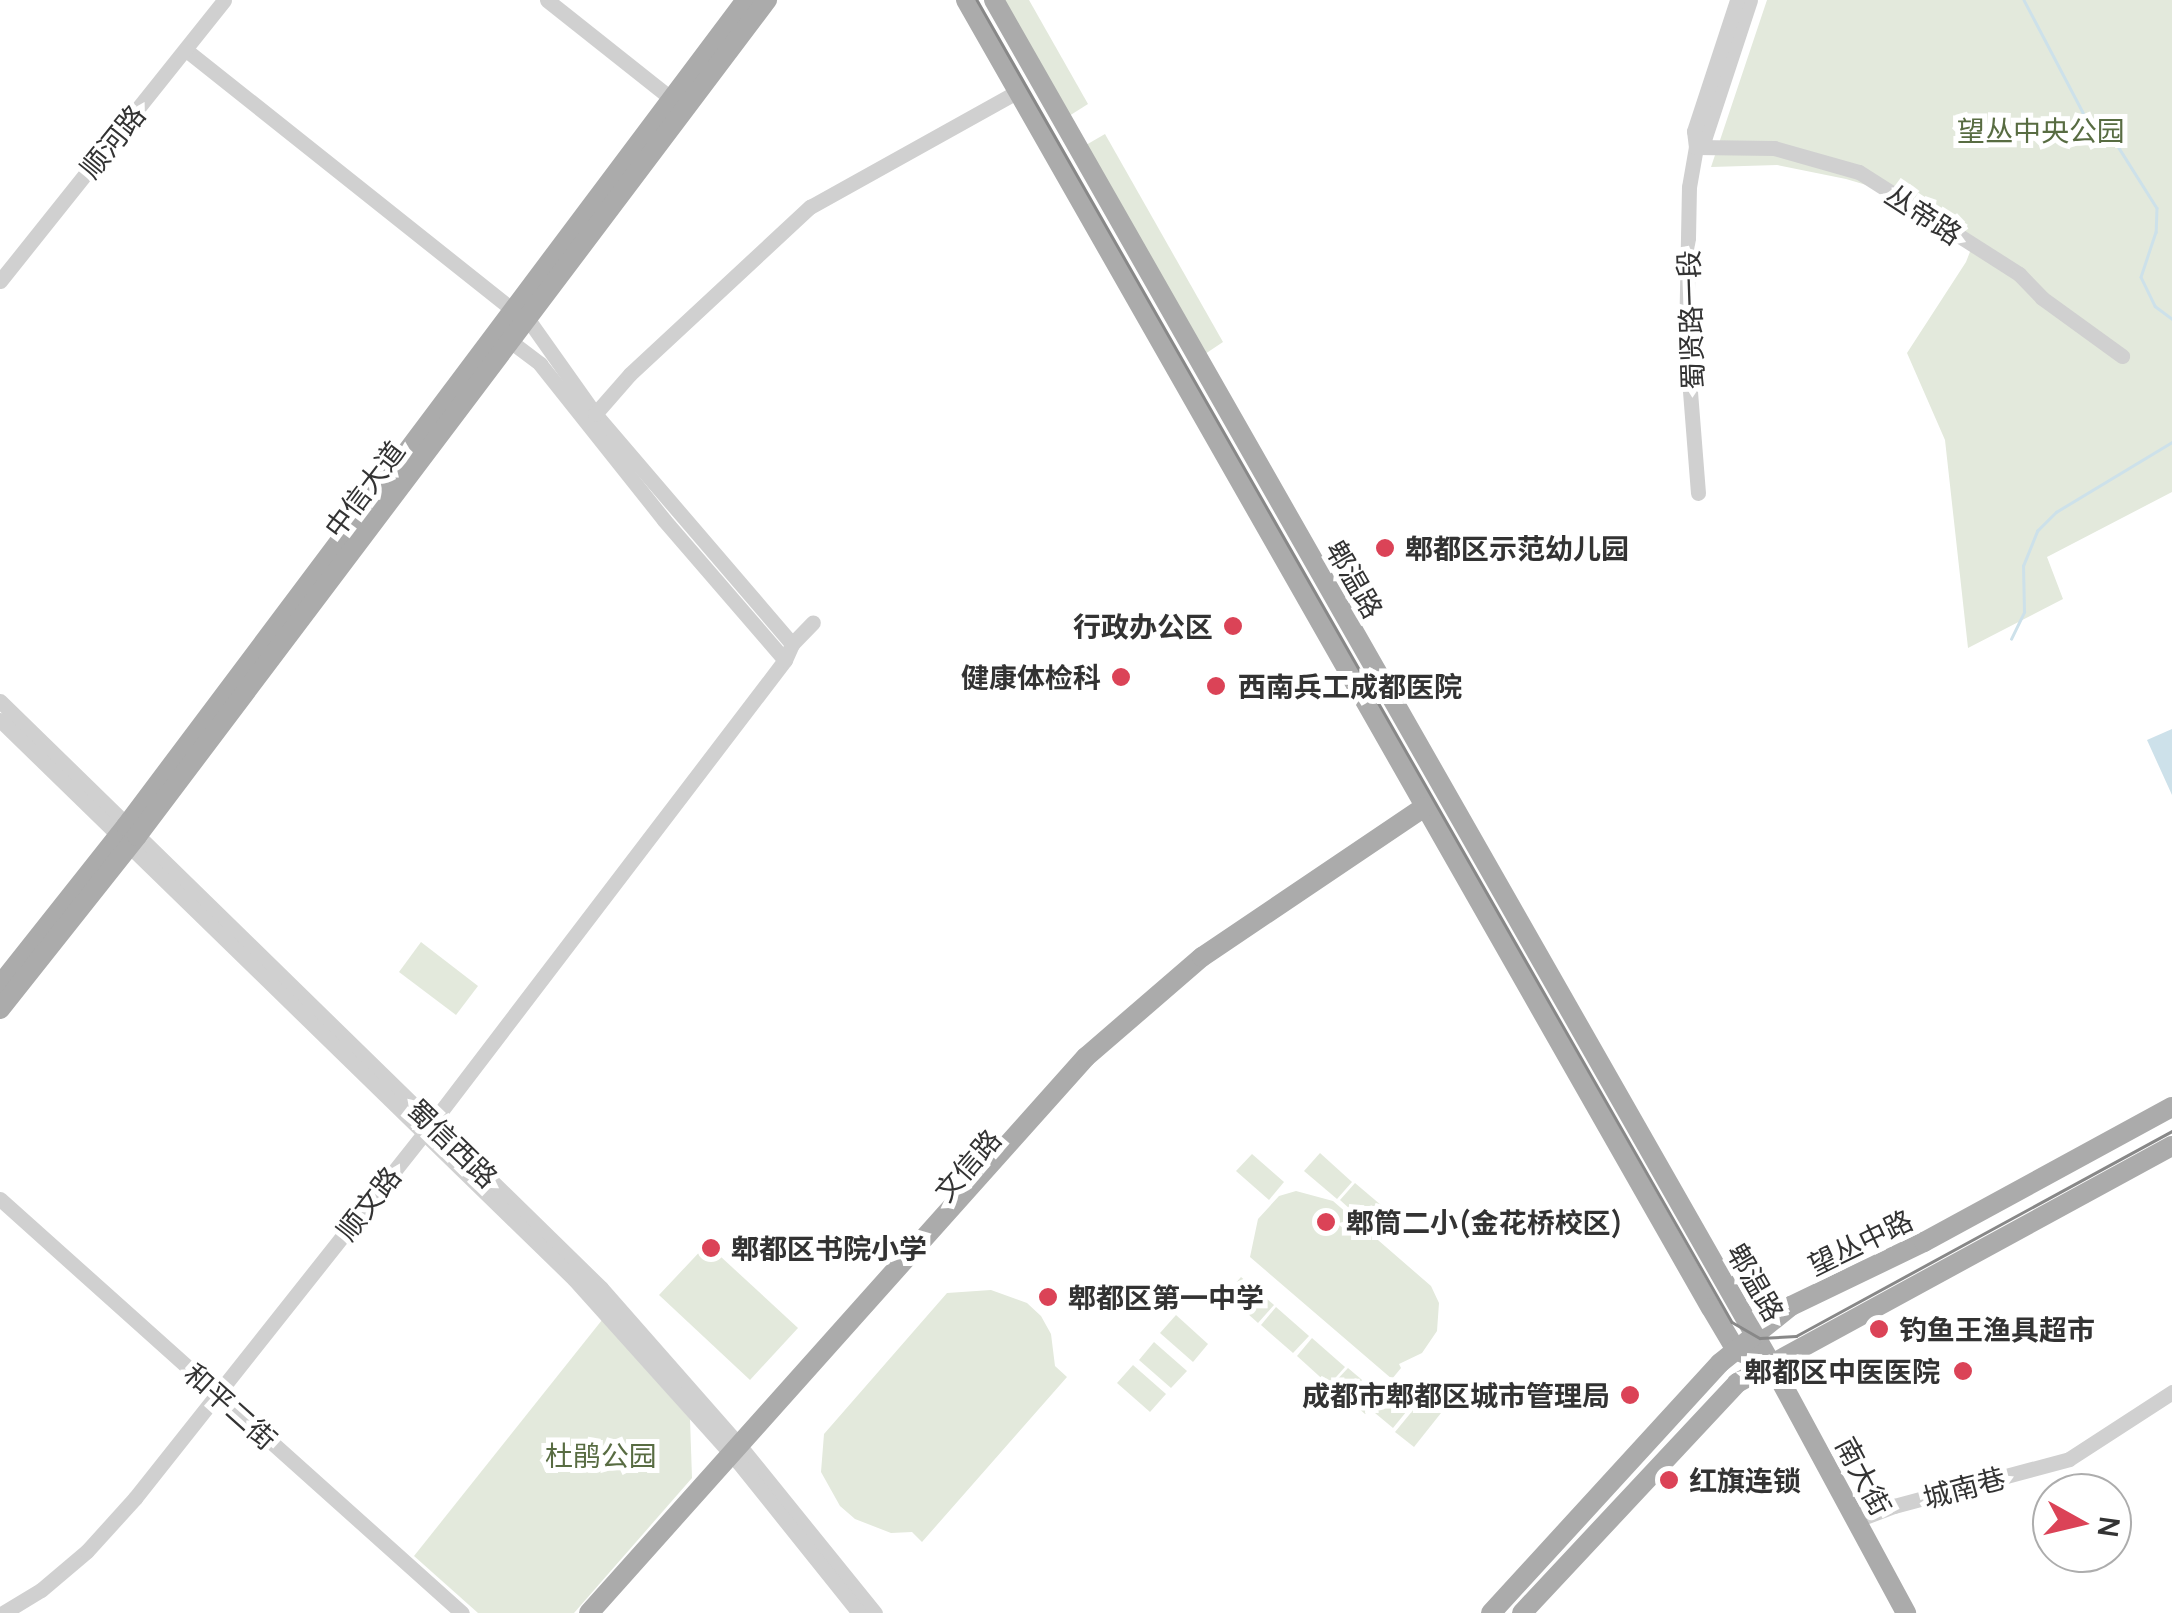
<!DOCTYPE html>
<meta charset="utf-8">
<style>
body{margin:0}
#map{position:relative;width:2172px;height:1613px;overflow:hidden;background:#fff;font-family:Manrope,"Noto Sans SC",sans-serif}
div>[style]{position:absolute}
.green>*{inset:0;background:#e3e9dc}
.water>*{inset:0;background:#cde1ea}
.stream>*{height:2.5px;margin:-1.25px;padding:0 1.25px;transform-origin:1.25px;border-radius:1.25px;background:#cde1ea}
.minor>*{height:15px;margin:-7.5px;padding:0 7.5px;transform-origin:7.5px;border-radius:7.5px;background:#d0d0d0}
.major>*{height:20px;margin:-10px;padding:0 10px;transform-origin:10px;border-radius:10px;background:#ababab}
.tram>*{height:2.5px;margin:-1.25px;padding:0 1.25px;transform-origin:1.25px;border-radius:1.25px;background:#888}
.dots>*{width:28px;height:28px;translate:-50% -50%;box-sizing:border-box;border:5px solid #fff;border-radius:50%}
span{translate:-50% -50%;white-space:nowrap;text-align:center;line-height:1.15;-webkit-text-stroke:10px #fff;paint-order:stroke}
.park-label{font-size:28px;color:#586c42}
.street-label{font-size:28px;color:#333}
.poi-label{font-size:28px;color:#333;font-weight:700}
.left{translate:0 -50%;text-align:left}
.right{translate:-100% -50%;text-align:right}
.north{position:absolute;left:2032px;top:1473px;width:100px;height:100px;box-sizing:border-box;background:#fff;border:2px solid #adadad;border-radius:50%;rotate:98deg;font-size:28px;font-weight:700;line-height:40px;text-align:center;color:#333}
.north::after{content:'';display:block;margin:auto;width:35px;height:45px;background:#db4357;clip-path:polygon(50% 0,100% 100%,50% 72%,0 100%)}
</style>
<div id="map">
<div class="green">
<i style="clip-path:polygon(1003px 0,1029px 0,1088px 104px,1069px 116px)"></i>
<i style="clip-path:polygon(1767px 0,2172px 0,2172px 492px,2047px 557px,2063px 599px,1968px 648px,1945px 440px,1907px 353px,1966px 262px,1973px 244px,1917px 200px,1846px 179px,1777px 165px,1711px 167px)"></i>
<i style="clip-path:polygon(1105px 134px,1223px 342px,1205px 354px,1086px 145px)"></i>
<i style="clip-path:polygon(421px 942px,478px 986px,456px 1015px,399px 972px)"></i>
<i style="clip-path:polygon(1320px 1153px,1352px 1182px,1337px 1199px,1304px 1171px)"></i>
<i style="clip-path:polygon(1252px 1154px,1284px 1182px,1269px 1200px,1236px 1171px)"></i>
<i style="clip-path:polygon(1355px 1183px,1388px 1211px,1372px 1229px,1340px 1200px)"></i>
<i style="clip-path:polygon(1296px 1191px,1333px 1201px,1431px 1286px,1439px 1303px,1437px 1331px,1422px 1353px,1399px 1364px,1401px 1368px,1392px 1379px,1250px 1257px,1258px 1219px,1279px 1196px)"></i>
<i style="clip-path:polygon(707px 1244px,798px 1328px,750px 1380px,659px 1295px)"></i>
<i style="clip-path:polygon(1241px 1277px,1274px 1305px,1258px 1323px,1226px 1294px)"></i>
<i style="clip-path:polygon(991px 1290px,1027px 1303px,1041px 1316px,1051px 1334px,1055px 1366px,1067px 1377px,922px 1542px,912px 1532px,891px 1533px,855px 1519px,840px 1506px,821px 1472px,824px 1434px,947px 1293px)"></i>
<i style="clip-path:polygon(1276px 1307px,1309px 1336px,1293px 1353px,1261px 1325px)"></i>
<i style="clip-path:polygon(1176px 1315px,1208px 1344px,1193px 1362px,1160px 1333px)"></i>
<i style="clip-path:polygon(602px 1320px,690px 1419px,692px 1478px,574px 1613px,478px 1613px,414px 1556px)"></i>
<i style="clip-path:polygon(1312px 1338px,1345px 1367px,1329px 1385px,1297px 1356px)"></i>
<i style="clip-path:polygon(1154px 1342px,1187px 1371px,1171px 1388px,1139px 1360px)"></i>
<i style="clip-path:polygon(1133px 1365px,1166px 1394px,1150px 1412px,1117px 1383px)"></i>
<i style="clip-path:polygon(1348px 1368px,1381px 1396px,1365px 1414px,1332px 1385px)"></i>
<i style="clip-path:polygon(1402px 1380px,1420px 1395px,1393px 1428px,1375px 1413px)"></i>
<i style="clip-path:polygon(1423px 1398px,1441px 1413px,1414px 1447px,1395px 1432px)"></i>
</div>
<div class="water">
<i style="clip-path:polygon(2172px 729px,2172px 795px,2147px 740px)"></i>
</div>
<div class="stream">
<i style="left:2024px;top:0;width:136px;rotate:62.3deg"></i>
<i style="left:2087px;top:120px;width:34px;rotate:37deg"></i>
<i style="left:2114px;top:140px;width:80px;rotate:57.7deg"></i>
<i style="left:2157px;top:208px;width:24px;rotate:92deg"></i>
<i style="left:2156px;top:232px;width:47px;rotate:108.4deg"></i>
<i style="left:2141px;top:277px;width:32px;rotate:64deg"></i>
<i style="left:2155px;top:306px;width:21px;rotate:37deg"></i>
<i style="left:2011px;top:639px;width:30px;rotate:-64deg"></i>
<i style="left:2024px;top:612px;width:46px;rotate:-91.2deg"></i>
<i style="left:2023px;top:566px;width:38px;rotate:-68deg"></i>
<i style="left:2037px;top:531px;width:27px;rotate:-45deg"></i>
<i style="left:2056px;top:512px;width:135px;rotate:-31.1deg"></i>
</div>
<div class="minor">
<i style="left:547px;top:0;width:159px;rotate:38.4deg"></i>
<i style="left:186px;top:50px;width:418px;rotate:38.5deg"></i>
<i style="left:1696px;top:147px;width:78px;rotate:0.7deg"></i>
<i style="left:1774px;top:148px;width:88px;rotate:15.8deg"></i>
<i style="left:1859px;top:172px;width:190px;rotate:32.5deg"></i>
<i style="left:2019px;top:274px;width:33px;rotate:46deg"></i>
<i style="left:2042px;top:298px;width:99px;rotate:35.9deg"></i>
<i style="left:1696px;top:147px;width:11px;rotate:-41deg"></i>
<i style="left:1704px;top:140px;width:147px;rotate:-71.8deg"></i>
<i style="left:0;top:281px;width:359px;rotate:-51.4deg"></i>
<i style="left:527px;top:318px;width:118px;rotate:54.7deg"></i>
<i style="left:595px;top:414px;width:303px;rotate:49.4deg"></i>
<i style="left:510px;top:341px;width:38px;rotate:37deg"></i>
<i style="left:540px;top:364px;width:199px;rotate:51.5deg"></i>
<i style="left:664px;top:520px;width:185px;rotate:49.2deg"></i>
<i style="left:595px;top:414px;width:53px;rotate:-48.8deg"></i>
<i style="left:630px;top:374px;width:246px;rotate:-42.9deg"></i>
<i style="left:810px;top:207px;width:238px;rotate:-29.1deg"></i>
<i style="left:1698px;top:493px;width:151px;rotate:-94.5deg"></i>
<i style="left:1686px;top:342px;width:155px;rotate:-88.9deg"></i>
<i style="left:1689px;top:187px;width:41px;rotate:-80.1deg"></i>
<i style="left:1696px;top:147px;width:16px;rotate:-97deg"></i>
<i style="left:1694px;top:131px;width:138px;rotate:-71.8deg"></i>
<i style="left:0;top:701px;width:840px;rotate:44.32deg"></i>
<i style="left:601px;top:1288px;width:209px;rotate:48.7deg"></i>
<i style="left:739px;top:1445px;width:216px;rotate:51deg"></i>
<i style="left:0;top:720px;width:801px;rotate:44.24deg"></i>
<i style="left:574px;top:1279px;width:247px;rotate:48.1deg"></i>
<i style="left:739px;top:1463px;width:192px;rotate:51.3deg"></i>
<i style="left:0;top:1199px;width:620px;rotate:41.86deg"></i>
<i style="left:1857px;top:1520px;width:40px;rotate:-21deg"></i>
<i style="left:1894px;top:1506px;width:181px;rotate:-15deg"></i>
<i style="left:2069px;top:1459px;width:123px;rotate:-33deg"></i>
<i style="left:3px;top:1613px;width:44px;rotate:-31.2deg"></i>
<i style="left:41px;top:1590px;width:60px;rotate:-40.3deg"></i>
<i style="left:87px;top:1551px;width:72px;rotate:-47.8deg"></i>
<i style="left:135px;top:1498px;width:478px;rotate:-51.6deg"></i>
<i style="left:432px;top:1123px;width:582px;rotate:-52.68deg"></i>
<i style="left:785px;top:660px;width:17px;rotate:-66deg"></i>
<i style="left:792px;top:644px;width:30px;rotate:-46deg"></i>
</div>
<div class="major">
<i style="left:966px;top:0;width:1505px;rotate:60.34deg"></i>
<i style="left:1711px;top:1308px;width:49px;rotate:59.2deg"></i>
<i style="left:1736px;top:1350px;width:39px;rotate:23deg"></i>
<i style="left:994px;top:0;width:1571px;rotate:60.32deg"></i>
<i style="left:1772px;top:1365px;width:282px;rotate:61.6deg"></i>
<i style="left:0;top:985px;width:203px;rotate:-51.6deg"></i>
<i style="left:126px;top:826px;width:1033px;rotate:-53.11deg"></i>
<i style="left:0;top:1009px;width:221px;rotate:-51.6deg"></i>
<i style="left:137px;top:836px;width:1047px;rotate:-53deg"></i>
<i style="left:589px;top:1613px;width:746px;rotate:-48.21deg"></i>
<i style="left:1086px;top:1057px;width:153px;rotate:-40.8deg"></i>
<i style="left:1202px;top:957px;width:268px;rotate:-34deg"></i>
<i style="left:1491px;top:1613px;width:339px;rotate:-47.5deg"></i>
<i style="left:1720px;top:1363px;width:91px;rotate:-38.8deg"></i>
<i style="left:1791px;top:1306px;width:148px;rotate:-25.7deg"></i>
<i style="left:1924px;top:1242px;width:282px;rotate:-28.6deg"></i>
<i style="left:1522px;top:1613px;width:315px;rotate:-46.9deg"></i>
<i style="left:1737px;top:1383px;width:495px;rotate:-28.6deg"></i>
</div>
<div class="tram">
<i style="left:977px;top:0;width:1522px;rotate:60.27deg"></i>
<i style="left:1732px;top:1322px;width:32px;rotate:30deg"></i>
<i style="left:1760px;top:1338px;width:36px;rotate:-3deg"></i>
<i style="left:1796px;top:1336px;width:428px;rotate:-28.6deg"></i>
</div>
<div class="dots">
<i style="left:1385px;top:548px;background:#db4357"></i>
<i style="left:1233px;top:626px;background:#db4357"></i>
<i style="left:1121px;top:677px;background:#db4357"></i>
<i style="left:1216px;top:686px;background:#db4357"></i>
<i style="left:1326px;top:1222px;background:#db4357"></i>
<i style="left:711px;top:1248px;background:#db4357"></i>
<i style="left:1048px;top:1297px;background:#db4357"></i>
<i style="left:1879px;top:1329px;background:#db4357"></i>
<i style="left:1963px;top:1371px;background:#db4357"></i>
<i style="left:1630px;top:1395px;background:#db4357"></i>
<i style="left:1669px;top:1480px;background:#db4357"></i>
</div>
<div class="park-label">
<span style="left:2041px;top:130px">望丛中央公园</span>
<span style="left:601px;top:1455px">杜鹃公园</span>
</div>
<div class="street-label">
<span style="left:112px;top:141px;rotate:-51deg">顺河路</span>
<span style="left:1924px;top:214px;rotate:33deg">丛帝路</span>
<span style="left:1690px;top:320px;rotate:-92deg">蜀贤路一段</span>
<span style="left:364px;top:489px;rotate:-53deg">中信大道</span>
<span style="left:1355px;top:579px;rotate:60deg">郫温路</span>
<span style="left:453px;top:1143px;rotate:44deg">蜀信西路</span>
<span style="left:967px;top:1165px;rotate:-49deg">文信路</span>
<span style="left:368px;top:1203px;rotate:-52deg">顺文路</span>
<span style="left:1860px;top:1242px;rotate:-26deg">望丛中路</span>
<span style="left:1756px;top:1282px;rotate:60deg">郫温路</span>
<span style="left:231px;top:1406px;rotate:42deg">和平二街</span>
<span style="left:1864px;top:1476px;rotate:62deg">南大街</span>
<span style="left:1964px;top:1487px;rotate:-15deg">城南巷</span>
</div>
<div class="poi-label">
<span class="left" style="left:1405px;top:548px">郫都区示范幼儿园</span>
<span class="right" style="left:1213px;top:626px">行政办公区</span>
<span class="right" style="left:1101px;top:677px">健康体检科</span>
<span class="left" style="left:1238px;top:686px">西南兵工成都医院</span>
<span class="left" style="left:1346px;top:1222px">郫筒二小(金花桥校区)</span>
<span class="left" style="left:731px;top:1248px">郫都区书院小学</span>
<span class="left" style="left:1068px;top:1297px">郫都区第一中学</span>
<span class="left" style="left:1899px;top:1329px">钓鱼王渔具超市</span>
<span class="right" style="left:1940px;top:1371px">郫都区中医医院</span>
<span class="right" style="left:1610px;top:1395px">成都市郫都区城市管理局</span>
<span class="left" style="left:1689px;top:1480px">红旗连锁</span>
</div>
<div class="north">N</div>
</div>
